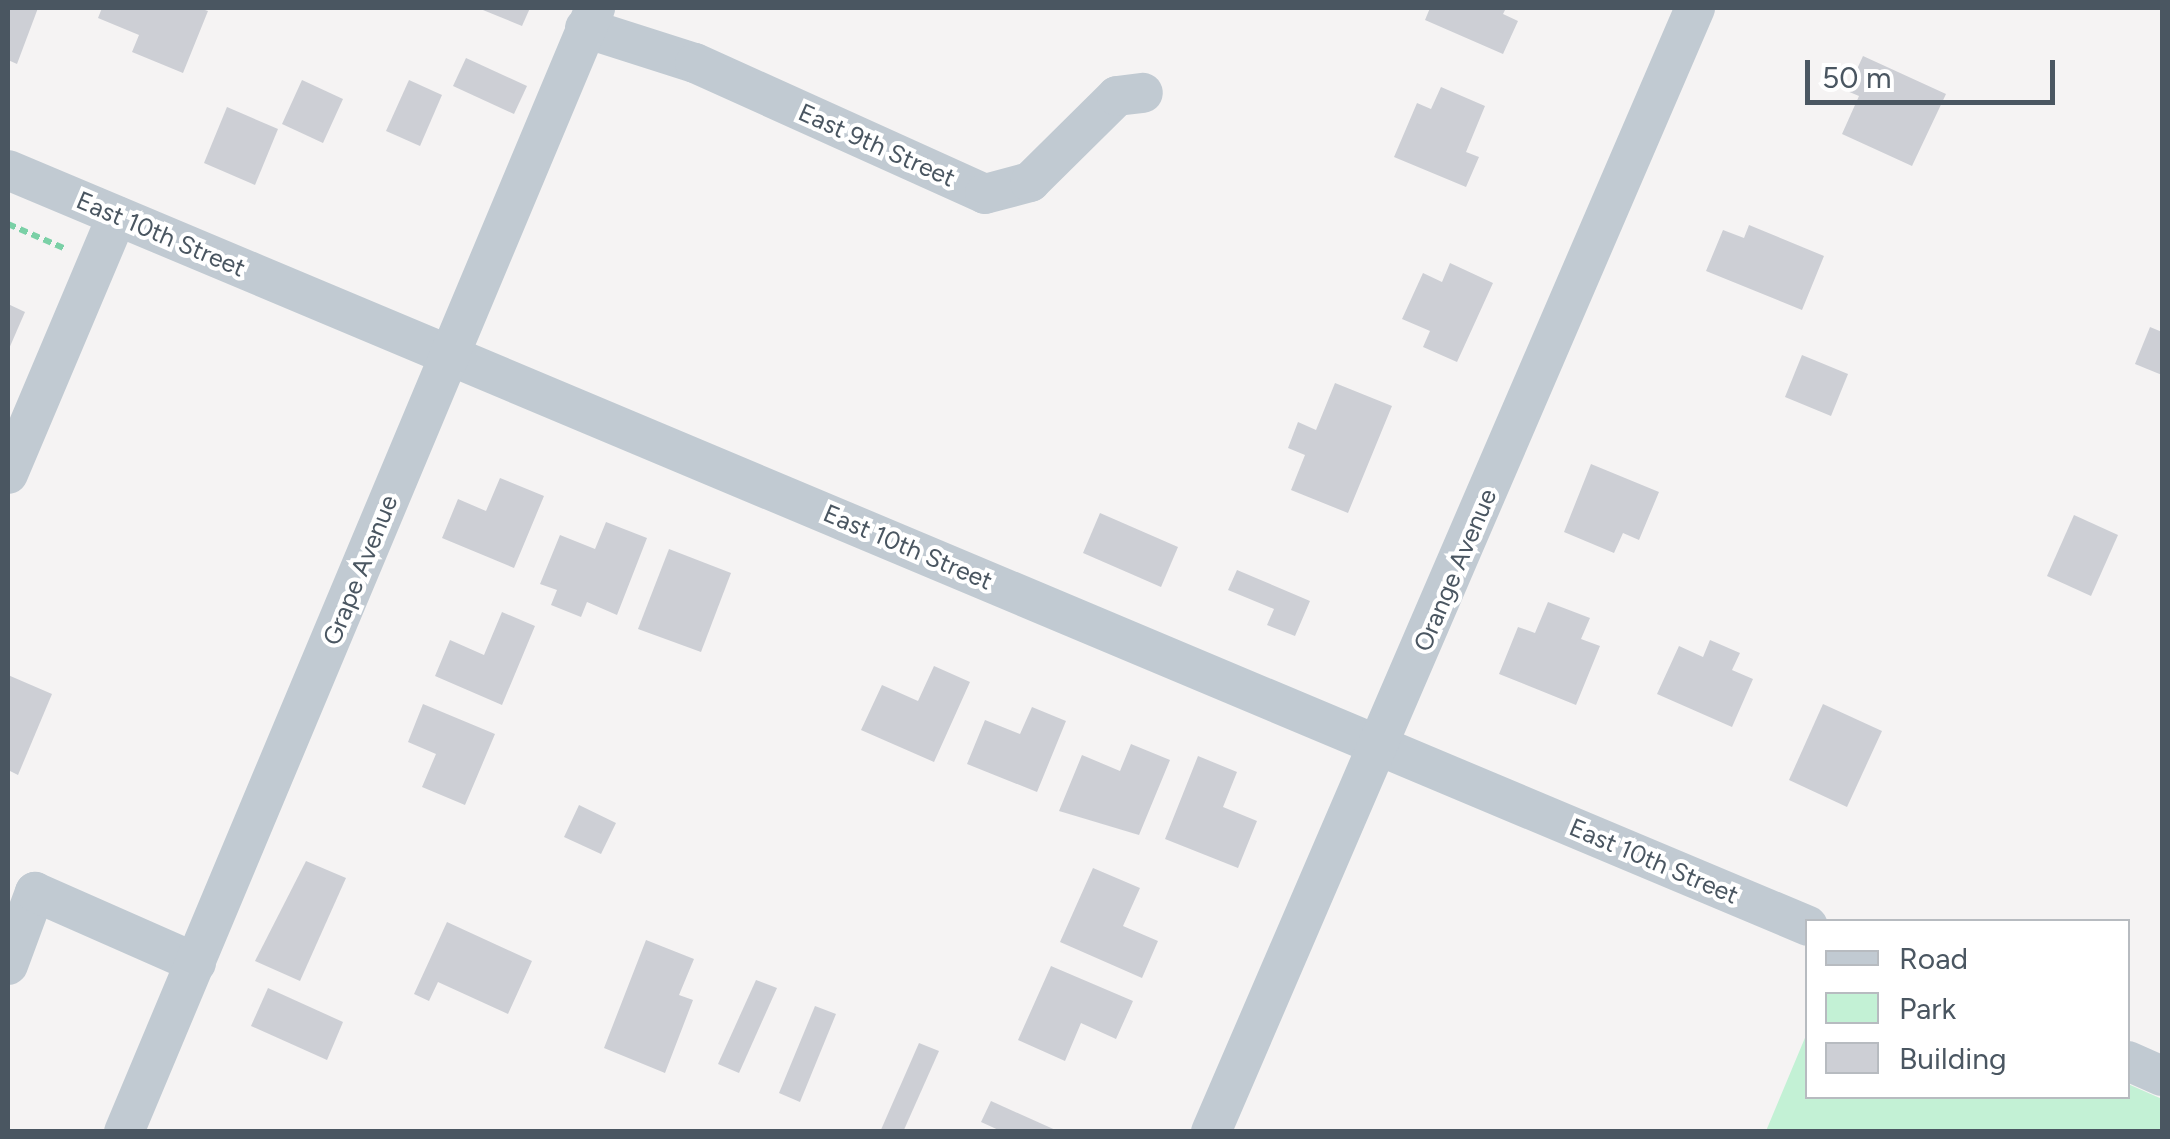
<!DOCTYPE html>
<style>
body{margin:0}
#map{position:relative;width:2170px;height:1139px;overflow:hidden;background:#f5f3f3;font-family:Figtree,sans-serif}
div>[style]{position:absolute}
.green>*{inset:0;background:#c3f1d5}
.building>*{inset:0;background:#cdcfd5}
.path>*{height:6px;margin-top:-3px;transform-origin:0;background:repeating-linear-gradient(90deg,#7ad0a6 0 8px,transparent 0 13px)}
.minor>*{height:40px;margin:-20px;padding:0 20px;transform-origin:20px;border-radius:20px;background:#c1cad2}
span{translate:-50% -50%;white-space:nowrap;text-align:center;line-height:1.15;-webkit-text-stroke:8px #fff;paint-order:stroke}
.street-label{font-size:25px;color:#4a5661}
.frame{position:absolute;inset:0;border:10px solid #4a5661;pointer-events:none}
.legend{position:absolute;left:1805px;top:919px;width:325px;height:180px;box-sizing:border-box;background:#fff;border:2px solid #b7bbc0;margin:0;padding:12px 18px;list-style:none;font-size:30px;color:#4a5661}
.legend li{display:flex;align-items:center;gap:20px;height:50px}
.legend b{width:50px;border:2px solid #b7bbc0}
.scale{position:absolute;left:1805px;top:60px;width:250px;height:45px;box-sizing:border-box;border:5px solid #4a5661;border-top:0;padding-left:12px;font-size:30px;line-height:35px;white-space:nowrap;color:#4a5661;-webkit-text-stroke:8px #fff;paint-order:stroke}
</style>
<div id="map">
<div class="green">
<i style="clip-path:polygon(1807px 1033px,1808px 1096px,2128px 1096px,2128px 1084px,2162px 1099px,2162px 1131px,1766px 1131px)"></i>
</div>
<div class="building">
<i style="clip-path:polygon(8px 8px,38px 8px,17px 64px,8px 60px)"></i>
<i style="clip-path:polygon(102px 8px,199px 8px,208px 11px,183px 73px,132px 52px,139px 35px,98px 18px)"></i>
<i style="clip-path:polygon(478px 8px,530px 8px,522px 26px)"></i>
<i style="clip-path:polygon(1430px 8px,1506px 8px,1503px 14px,1518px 21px,1503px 54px,1425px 20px)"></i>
<i style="clip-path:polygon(1863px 56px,1946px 94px,1912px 166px,1842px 134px,1859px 96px,1847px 91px)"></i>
<i style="clip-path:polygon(466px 58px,527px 86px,514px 114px,453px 86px)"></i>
<i style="clip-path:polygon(302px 80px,343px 99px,323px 143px,282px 124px)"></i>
<i style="clip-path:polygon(409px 80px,442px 95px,420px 146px,386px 131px)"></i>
<i style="clip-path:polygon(1441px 87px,1485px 106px,1466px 152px,1479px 157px,1466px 187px,1394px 157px,1417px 103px,1431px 109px)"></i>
<i style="clip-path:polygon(227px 107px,278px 129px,255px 185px,204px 163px)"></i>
<i style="clip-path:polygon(1749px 225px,1824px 256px,1802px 310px,1706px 271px,1723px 230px,1744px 238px)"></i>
<i style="clip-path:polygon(1450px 263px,1493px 283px,1457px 362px,1423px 347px,1430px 331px,1402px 319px,1423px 273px,1442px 282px)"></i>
<i style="clip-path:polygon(8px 304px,25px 312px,8px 351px)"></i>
<i style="clip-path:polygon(2150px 327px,2162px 332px,2162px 375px,2135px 364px)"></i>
<i style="clip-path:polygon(1802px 355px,1848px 374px,1831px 416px,1785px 397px)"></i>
<i style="clip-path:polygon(1335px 383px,1392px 406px,1348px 513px,1291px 490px,1305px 455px,1288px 448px,1298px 422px,1316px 430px)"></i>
<i style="clip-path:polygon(1591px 464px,1659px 492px,1639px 540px,1623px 533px,1614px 553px,1564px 532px)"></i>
<i style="clip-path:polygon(500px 478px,544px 496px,514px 568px,442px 538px,458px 499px,486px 511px)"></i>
<i style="clip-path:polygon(1100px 513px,1178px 547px,1161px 587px,1083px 553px)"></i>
<i style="clip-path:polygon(2074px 515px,2118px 535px,2091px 596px,2047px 576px)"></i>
<i style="clip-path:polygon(606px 522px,647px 538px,617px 615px,587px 602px,581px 617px,551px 605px,557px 590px,540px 584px,560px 535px,595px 549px)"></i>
<i style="clip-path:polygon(669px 549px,731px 573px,701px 652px,638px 629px)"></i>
<i style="clip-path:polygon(1237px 570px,1310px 601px,1295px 636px,1267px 625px,1274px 609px,1228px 590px)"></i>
<i style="clip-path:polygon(1548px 602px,1590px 618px,1581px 639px,1600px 646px,1576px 705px,1499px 674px,1518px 627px,1535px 633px)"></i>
<i style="clip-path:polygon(502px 612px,535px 626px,502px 705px,435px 676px,450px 640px,484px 655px)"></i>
<i style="clip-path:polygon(1710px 640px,1740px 653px,1732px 670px,1753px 679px,1732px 727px,1657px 694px,1679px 646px,1703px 657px)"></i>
<i style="clip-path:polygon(934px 666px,970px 682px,934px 762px,861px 730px,882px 685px,918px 701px)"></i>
<i style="clip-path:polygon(8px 675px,52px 694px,18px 775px,8px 770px)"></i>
<i style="clip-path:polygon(423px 704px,495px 734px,465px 805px,422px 787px,436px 754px,408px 742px)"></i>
<i style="clip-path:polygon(1823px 704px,1882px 731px,1847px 807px,1789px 780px)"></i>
<i style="clip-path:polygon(1032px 707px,1066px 721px,1037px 792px,967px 764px,985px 720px,1020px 734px)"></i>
<i style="clip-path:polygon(1131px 744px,1170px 760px,1139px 835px,1059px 811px,1082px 755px,1120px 771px)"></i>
<i style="clip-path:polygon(1198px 756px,1237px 772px,1223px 807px,1257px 821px,1238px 868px,1165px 839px)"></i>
<i style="clip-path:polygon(579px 805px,616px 823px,601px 854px,564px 837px)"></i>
<i style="clip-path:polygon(306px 861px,346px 878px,300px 981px,255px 961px)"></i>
<i style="clip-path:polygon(1093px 868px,1140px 888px,1123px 926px,1158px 941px,1142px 978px,1060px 942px)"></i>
<i style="clip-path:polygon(447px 922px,532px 961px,508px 1014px,438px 982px,429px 1001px,414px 994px)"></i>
<i style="clip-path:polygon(646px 940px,694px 959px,679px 995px,693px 1000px,665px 1073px,604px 1048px)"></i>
<i style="clip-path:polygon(1051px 966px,1133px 1001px,1116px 1039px,1081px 1023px,1065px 1061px,1018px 1040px)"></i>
<i style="clip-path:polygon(756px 980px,777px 988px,739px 1073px,718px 1064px)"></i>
<i style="clip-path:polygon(268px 988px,343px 1022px,327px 1060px,251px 1026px)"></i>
<i style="clip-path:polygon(815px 1006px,836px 1014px,800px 1102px,779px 1093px)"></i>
<i style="clip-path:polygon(919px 1043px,939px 1051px,903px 1132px,880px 1132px)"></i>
<i style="clip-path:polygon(991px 1101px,1060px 1132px,1003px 1132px,981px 1122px)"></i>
</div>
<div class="path">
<i style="left:8px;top:224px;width:63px;rotate:23.3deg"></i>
</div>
<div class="minor">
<i style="left:585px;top:28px;width:115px;rotate:17.7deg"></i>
<i style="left:695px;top:63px;width:318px;rotate:24.3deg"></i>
<i style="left:985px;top:194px;width:47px;rotate:-14.9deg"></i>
<i style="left:1030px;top:182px;width:122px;rotate:-44.7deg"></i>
<i style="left:1117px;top:96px;width:26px;rotate:-7deg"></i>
<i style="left:8px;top:170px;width:1952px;rotate:22.78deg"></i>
<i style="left:8px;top:474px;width:280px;rotate:-67.1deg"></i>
<i style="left:8px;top:965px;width:78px;rotate:-69.7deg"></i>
<i style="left:35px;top:892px;width:176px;rotate:23.8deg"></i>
<i style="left:2128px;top:1061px;width:37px;rotate:24deg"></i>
<i style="left:124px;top:1132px;width:1219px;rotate:-67.26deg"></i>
<i style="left:1211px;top:1132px;width:1224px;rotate:-66.7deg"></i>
</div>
<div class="street-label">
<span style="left:877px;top:145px;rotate:24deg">East 9th Street</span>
<span style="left:161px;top:234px;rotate:23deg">East 10th Street</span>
<span style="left:908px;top:547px;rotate:23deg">East 10th Street</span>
<span style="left:360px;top:570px;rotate:-68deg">Grape Avenue</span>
<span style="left:1455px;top:570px;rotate:-67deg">Orange Avenue</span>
<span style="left:1654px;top:861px;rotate:23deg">East 10th Street</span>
</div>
<div class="frame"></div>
<ul class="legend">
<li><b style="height:12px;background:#c1cad2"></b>Road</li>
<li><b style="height:28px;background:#c3f1d5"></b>Park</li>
<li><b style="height:28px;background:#cdcfd5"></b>Building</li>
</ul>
<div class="scale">50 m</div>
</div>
